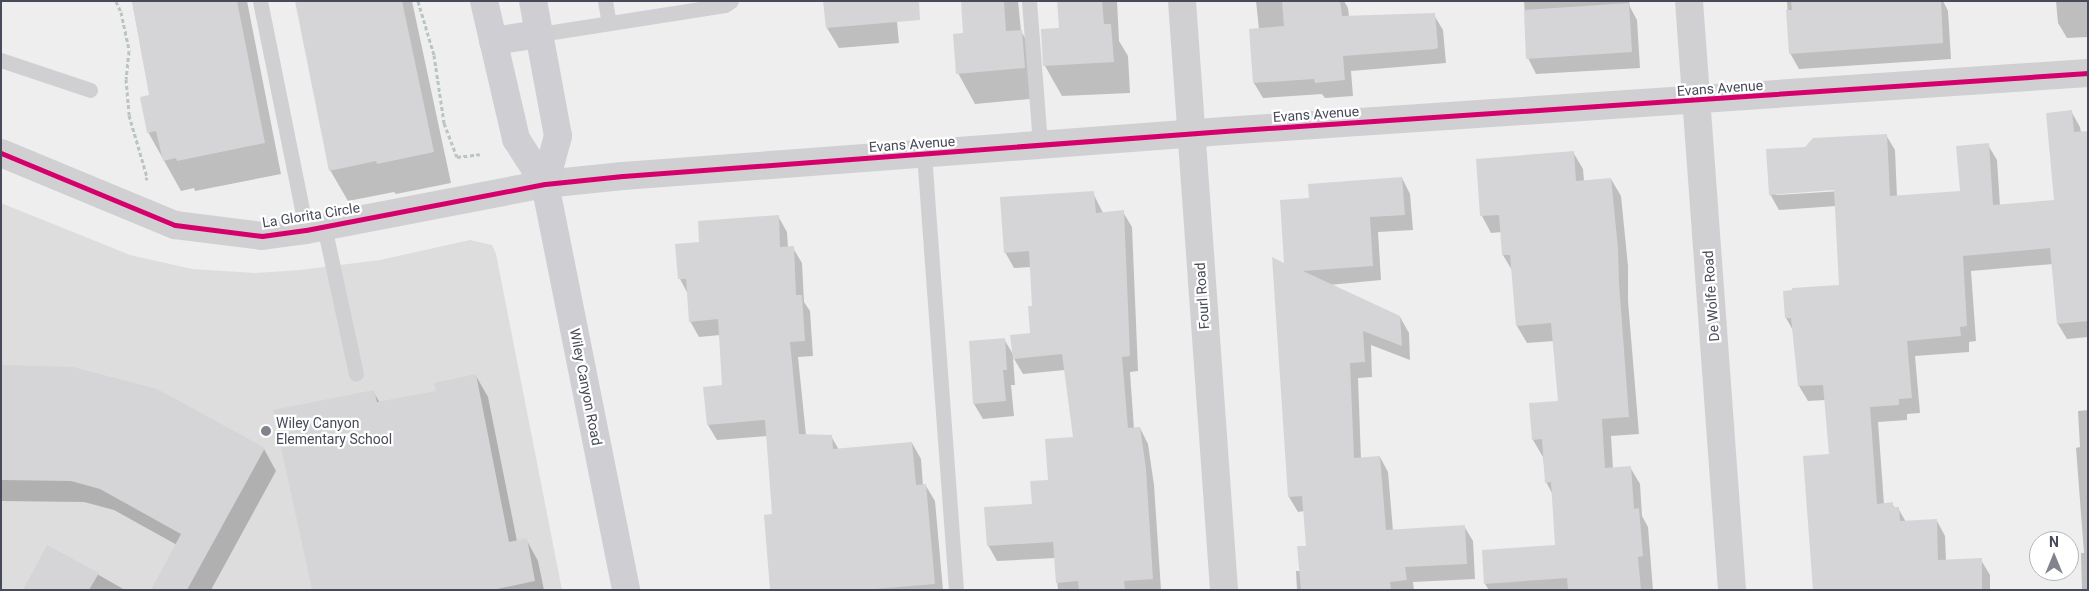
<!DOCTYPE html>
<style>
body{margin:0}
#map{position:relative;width:2089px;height:591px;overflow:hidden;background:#efeeee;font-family:Roboto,sans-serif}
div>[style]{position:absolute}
.education>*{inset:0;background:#ddd}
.shadow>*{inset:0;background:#0003}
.building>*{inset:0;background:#d5d5d7}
.path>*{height:3px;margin-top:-1.5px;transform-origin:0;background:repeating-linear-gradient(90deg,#bbc4c4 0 4px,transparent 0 6.5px)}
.lane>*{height:15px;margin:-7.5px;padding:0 7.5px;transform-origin:7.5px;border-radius:7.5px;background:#d0d0d3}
.street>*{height:28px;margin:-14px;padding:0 14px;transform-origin:14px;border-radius:14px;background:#d0d0d3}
.secondary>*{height:28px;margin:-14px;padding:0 14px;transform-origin:14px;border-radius:14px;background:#cfcfd3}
.cycleway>*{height:5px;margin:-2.5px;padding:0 2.5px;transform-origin:2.5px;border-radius:2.5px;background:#d6006c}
.dots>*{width:14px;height:14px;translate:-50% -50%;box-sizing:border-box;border:2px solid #fff;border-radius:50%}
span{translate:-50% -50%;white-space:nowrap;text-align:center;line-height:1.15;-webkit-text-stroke:4.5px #fff;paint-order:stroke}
.street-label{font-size:14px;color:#474b59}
.poi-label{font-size:14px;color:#474b59}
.left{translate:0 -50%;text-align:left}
.frame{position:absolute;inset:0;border:2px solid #474b59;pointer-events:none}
.north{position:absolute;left:2029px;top:531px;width:50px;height:50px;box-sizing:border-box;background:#fff;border:1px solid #b5b7bd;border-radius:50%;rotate:0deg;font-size:14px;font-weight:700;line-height:20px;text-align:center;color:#474b59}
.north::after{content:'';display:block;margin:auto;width:18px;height:22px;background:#82848d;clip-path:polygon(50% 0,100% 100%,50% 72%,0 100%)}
</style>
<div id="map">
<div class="education">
<i style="clip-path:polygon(1px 203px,130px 255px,192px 269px,255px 273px,300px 270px,380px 260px,470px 240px,492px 245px,496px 254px,562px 590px,1px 590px)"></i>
</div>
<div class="shadow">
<i style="clip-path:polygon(132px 1px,247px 1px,281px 174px,195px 191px,194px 188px,181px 191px,148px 132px,150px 96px)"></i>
<i style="clip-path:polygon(297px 1px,412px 1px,451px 183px,396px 194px,394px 192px,348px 201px,330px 170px)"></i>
<i style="clip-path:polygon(895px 1px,899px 43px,839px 48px,827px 28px)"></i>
<i style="clip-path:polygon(962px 1px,1018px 1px,1021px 31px,1039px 62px,1041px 98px,975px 104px,958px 73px,965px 34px)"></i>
<i style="clip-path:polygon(1058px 1px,1117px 1px,1119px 41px,1128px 56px,1130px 93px,1062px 96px,1045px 66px,1060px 29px)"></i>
<i style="clip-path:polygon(1256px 1px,1344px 1px,1348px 8px,1349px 17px,1434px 15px,1443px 30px,1446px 63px,1351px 71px,1353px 96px,1325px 98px,1322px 94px,1263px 98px,1254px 83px,1259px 29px)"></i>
<i style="clip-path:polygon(1524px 1px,1629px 1px,1630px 7px,1637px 20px,1640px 68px,1536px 74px,1528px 58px)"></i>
<i style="clip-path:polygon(1787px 1px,1943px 1px,1948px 11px,1951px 59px,1799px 69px,1790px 53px)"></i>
<i style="clip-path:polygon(2056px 1px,2088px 1px,2088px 37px,2067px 38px,2058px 23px)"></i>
<i style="clip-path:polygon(evenodd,2071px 111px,2080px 127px,2081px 132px,2088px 132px,2088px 337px,2067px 339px,2058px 324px,2053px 264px,1971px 271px,1976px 341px,1969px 342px,1969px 352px,1915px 356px,1920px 413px,1907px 414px,1907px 420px,1878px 422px,1884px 504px,1892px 504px,1895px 508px,1898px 508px,1906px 522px,1937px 521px,1945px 536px,1946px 561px,1981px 560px,1990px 575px,1990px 590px,1813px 590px,1830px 456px,1826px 400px,1808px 401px,1799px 386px,1794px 332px,1786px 318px,1784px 292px,1840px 286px,1836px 206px,1779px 210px,1770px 194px,1806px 148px,1886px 135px,1895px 150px,1897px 197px,1961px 193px,1988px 145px,1997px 160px,2000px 206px,2055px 201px,2071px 111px,1840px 188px,1841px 191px,1776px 195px,1776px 193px,1840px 188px)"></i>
<i style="clip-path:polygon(1573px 152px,1583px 169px,1584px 181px,1611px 179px,1621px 196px,1628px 266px,1628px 301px,1639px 434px,1611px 436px,1613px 469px,1630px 467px,1640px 484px,1642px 516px,1648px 527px,1653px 590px,1489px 590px,1485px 584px,1556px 546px,1553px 495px,1546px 482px,1543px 457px,1533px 440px,1559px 402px,1554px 341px,1527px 343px,1517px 326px,1513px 272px,1503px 255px,1502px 232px,1491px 233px,1482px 216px,1478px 160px)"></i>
<i style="clip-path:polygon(1402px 178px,1410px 194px,1413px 230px,1378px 232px,1381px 280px,1329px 285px,1400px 317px,1409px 333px,1410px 360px,1371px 345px,1372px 377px,1358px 378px,1361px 459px,1380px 457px,1388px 472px,1393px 531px,1464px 526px,1473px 541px,1475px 579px,1413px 582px,1414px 590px,1297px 590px,1296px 571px,1300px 571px,1307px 547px,1304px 511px,1298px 512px,1289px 497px,1286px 265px,1310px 199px)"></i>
<i style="clip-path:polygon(1093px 193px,1103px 213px,1123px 212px,1132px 227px,1138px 371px,1130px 372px,1134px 429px,1140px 428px,1148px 444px,1154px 485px,1161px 590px,1058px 590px,1055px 558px,997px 561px,988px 545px,1033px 505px,1074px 438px,1065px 370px,1023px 374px,1013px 357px,1015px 385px,1011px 385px,1014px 416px,983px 419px,974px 404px,1004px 339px,1014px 356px,1031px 334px,1033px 307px,1031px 267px,1014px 268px,1005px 252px)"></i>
<i style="clip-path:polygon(778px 216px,787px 232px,788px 248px,793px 248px,802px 263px,804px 302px,810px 311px,813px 356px,798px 357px,806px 435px,831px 436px,839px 450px,912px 443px,921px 459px,923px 486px,926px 486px,935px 501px,943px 590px,771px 590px,774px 515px,767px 436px,717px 440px,708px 425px,723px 386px,720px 335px,699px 337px,690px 321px,688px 294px,680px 279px,701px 243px)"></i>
<i style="clip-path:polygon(1px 366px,264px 449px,276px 471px,211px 590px,152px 590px,177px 545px,114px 510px,84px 502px,1px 501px)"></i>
<i style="clip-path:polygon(476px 376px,488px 397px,517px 541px,526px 539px,538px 561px,544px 590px,313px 590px,373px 391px,380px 403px,438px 392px)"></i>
<i style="clip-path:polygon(2088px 410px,2088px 590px,2082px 590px,2081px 553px,2084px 553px,2076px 448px,2080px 447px,2078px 411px)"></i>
<i style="clip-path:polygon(48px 546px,125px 590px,24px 590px)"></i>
</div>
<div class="building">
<i style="clip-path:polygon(132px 1px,237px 1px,265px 143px,177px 161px,176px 158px,163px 161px,156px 131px,147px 133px,140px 97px,149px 95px)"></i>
<i style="clip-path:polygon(295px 1px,402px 1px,434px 152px,377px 164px,376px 161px,329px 171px)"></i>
<i style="clip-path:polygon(823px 1px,919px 1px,920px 20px,826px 28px)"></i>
<i style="clip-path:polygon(961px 1px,1004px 1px,1006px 31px,1022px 30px,1025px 68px,956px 74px,953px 34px,963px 33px)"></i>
<i style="clip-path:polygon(1057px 1px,1102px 1px,1104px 24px,1111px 24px,1114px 62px,1043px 66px,1041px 29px,1059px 28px)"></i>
<i style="clip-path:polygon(1282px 1px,1340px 1px,1342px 16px,1435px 13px,1438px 47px,1436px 49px,1343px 56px,1345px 80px,1315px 83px,1314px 79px,1253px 83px,1249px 29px,1284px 26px)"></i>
<i style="clip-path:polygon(1791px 1px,1941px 1px,1943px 43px,1789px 54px,1786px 10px,1792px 10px)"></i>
<i style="clip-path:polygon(1629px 3px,1632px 52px,1526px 59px,1524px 10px)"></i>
<i style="clip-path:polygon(2072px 110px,2074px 132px,2088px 131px,2088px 321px,2057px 324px,2050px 248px,1963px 256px,1967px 326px,1960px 327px,1961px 336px,1907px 341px,1912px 398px,1899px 399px,1899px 405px,1870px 407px,1877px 504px,1893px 502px,1893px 507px,1899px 507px,1900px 521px,1937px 519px,1938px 560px,1982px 558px,1982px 590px,1813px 590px,1803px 456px,1829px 454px,1823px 385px,1798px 386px,1791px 318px,1785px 318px,1783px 291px,1792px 290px,1792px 288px,1839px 285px,1834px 190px,1769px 195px,1766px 149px,1805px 147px,1813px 138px,1887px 134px,1890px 196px,1960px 191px,1956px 146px,1989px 143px,1993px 205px,2054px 200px,2046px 113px)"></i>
<i style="clip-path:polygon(1574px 151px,1576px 181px,1611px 178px,1618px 248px,1619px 283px,1629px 417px,1602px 419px,1605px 468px,1631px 466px,1634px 509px,1639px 508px,1643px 556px,1638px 557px,1641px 590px,1568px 590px,1567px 578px,1484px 584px,1482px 550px,1555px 545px,1551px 482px,1545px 483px,1542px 439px,1532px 440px,1529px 403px,1558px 401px,1551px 323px,1516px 326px,1510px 255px,1502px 255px,1499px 215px,1480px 216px,1476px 159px)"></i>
<i style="clip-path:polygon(1402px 177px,1405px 215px,1370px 217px,1373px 266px,1303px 271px,1400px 316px,1402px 346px,1363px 331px,1365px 362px,1350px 363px,1354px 458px,1380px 456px,1386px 530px,1465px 525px,1467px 564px,1405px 567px,1407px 580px,1390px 582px,1391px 589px,1301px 590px,1297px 546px,1306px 546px,1302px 496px,1288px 497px,1272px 257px,1284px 263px,1280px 200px,1309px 198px,1308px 184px)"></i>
<i style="clip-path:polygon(1094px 191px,1096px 213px,1124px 210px,1130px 356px,1122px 357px,1128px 428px,1140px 427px,1146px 469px,1153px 579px,1124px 581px,1125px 590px,1079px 590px,1078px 581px,1056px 583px,1053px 542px,987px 546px,984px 507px,1032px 504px,1030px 481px,1048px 480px,1045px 439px,1073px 437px,1062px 354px,1013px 359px,1010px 335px,1030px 333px,1028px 306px,1032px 306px,1029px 251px,1004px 253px,1000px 197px)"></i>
<i style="clip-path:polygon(779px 215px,780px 247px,794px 246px,796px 295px,802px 295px,805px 341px,790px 342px,799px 434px,832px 435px,833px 449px,912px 442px,916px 485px,926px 484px,935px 584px,863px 590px,770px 590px,764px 515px,772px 514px,765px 420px,707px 425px,703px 387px,722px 385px,718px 319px,689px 322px,686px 279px,678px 279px,675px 244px,699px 242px,698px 221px)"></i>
<i style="clip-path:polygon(1005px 338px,1007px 370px,1003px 370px,1006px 401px,973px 404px,969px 341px)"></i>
<i style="clip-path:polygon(1px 365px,73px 367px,157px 389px,265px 448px,187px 590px,151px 590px,181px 534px,100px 489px,71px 481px,1px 480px)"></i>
<i style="clip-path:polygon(476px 374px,509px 542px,527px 538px,535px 581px,492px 590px,312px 590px,273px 410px,374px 390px,377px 402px,436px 391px,434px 383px)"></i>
<i style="clip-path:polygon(47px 545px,99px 573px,89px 590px,23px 590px)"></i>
</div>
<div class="path">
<i style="left:116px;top:1px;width:12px;rotate:66deg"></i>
<i style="left:121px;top:12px;width:40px;rotate:78deg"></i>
<i style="left:129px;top:51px;width:28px;rotate:96deg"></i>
<i style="left:126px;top:79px;width:36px;rotate:85deg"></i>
<i style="left:129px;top:115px;width:65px;rotate:73.8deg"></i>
<i style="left:147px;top:177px;width:3px;rotate:108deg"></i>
<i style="left:418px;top:1px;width:56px;rotate:73.5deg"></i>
<i style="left:434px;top:55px;width:69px;rotate:81.6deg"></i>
<i style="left:444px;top:123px;width:36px;rotate:69deg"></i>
<i style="left:457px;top:157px;width:23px;rotate:-7deg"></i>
</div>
<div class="lane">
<i style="left:260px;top:1px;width:234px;rotate:78.6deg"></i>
<i style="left:605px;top:1px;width:22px;rotate:80deg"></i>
<i style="left:1029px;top:1px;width:144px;rotate:85.6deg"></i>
<i style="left:540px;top:34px;width:187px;rotate:-8.9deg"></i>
<i style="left:725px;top:5px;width:7px;rotate:-34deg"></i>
<i style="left:1px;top:60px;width:94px;rotate:18.6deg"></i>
<i style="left:924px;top:154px;width:437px;rotate:85.8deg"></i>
<i style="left:324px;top:226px;width:151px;rotate:77.8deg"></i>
</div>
<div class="street">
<i style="left:1182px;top:1px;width:590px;rotate:85.92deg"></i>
<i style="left:1689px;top:1px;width:591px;rotate:85.82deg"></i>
<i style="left:1px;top:153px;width:188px;rotate:22.5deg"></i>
<i style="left:175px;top:225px;width:88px;rotate:7.2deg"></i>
<i style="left:262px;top:236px;width:44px;rotate:-7.8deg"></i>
<i style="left:306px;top:230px;width:243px;rotate:-10.9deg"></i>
<i style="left:545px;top:184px;width:78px;rotate:-5.9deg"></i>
<i style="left:623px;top:176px;width:603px;rotate:-4.28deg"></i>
<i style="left:1224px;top:131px;width:866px;rotate:-3.84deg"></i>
</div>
<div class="secondary">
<i style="left:484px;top:1px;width:142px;rotate:76.9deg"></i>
<i style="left:516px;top:139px;width:54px;rotate:57.2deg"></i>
<i style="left:545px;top:184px;width:414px;rotate:78.7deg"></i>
<i style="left:533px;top:1px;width:137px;rotate:79.5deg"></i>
<i style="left:558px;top:136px;width:50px;rotate:105.2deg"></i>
<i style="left:493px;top:41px;width:48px;rotate:-8.5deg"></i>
</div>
<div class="cycleway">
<i style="left:1px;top:153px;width:188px;rotate:22.5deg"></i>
<i style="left:175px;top:225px;width:88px;rotate:7.2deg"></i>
<i style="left:262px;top:236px;width:44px;rotate:-7.8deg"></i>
<i style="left:306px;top:230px;width:243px;rotate:-10.9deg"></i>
<i style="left:545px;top:184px;width:78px;rotate:-5.9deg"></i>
<i style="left:623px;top:176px;width:603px;rotate:-4.28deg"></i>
<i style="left:1224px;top:131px;width:866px;rotate:-3.84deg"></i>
</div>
<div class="dots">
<i style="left:266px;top:431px;background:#82848d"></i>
</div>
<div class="street-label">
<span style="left:1720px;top:88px;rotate:-4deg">Evans Avenue</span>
<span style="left:1316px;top:114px;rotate:-4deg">Evans Avenue</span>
<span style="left:912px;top:144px;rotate:-4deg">Evans Avenue</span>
<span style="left:311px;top:215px;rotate:-9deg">La Glorita Circle</span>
<span style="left:1202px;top:296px;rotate:-94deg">Fourl Road</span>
<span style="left:1711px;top:296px;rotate:-94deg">De Wolfe Road</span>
<span style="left:586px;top:387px;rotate:79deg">Wiley Canyon Road</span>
</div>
<div class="poi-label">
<span class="left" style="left:276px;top:431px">Wiley Canyon<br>Elementary School</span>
</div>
<div class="frame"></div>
<div class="north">N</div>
</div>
